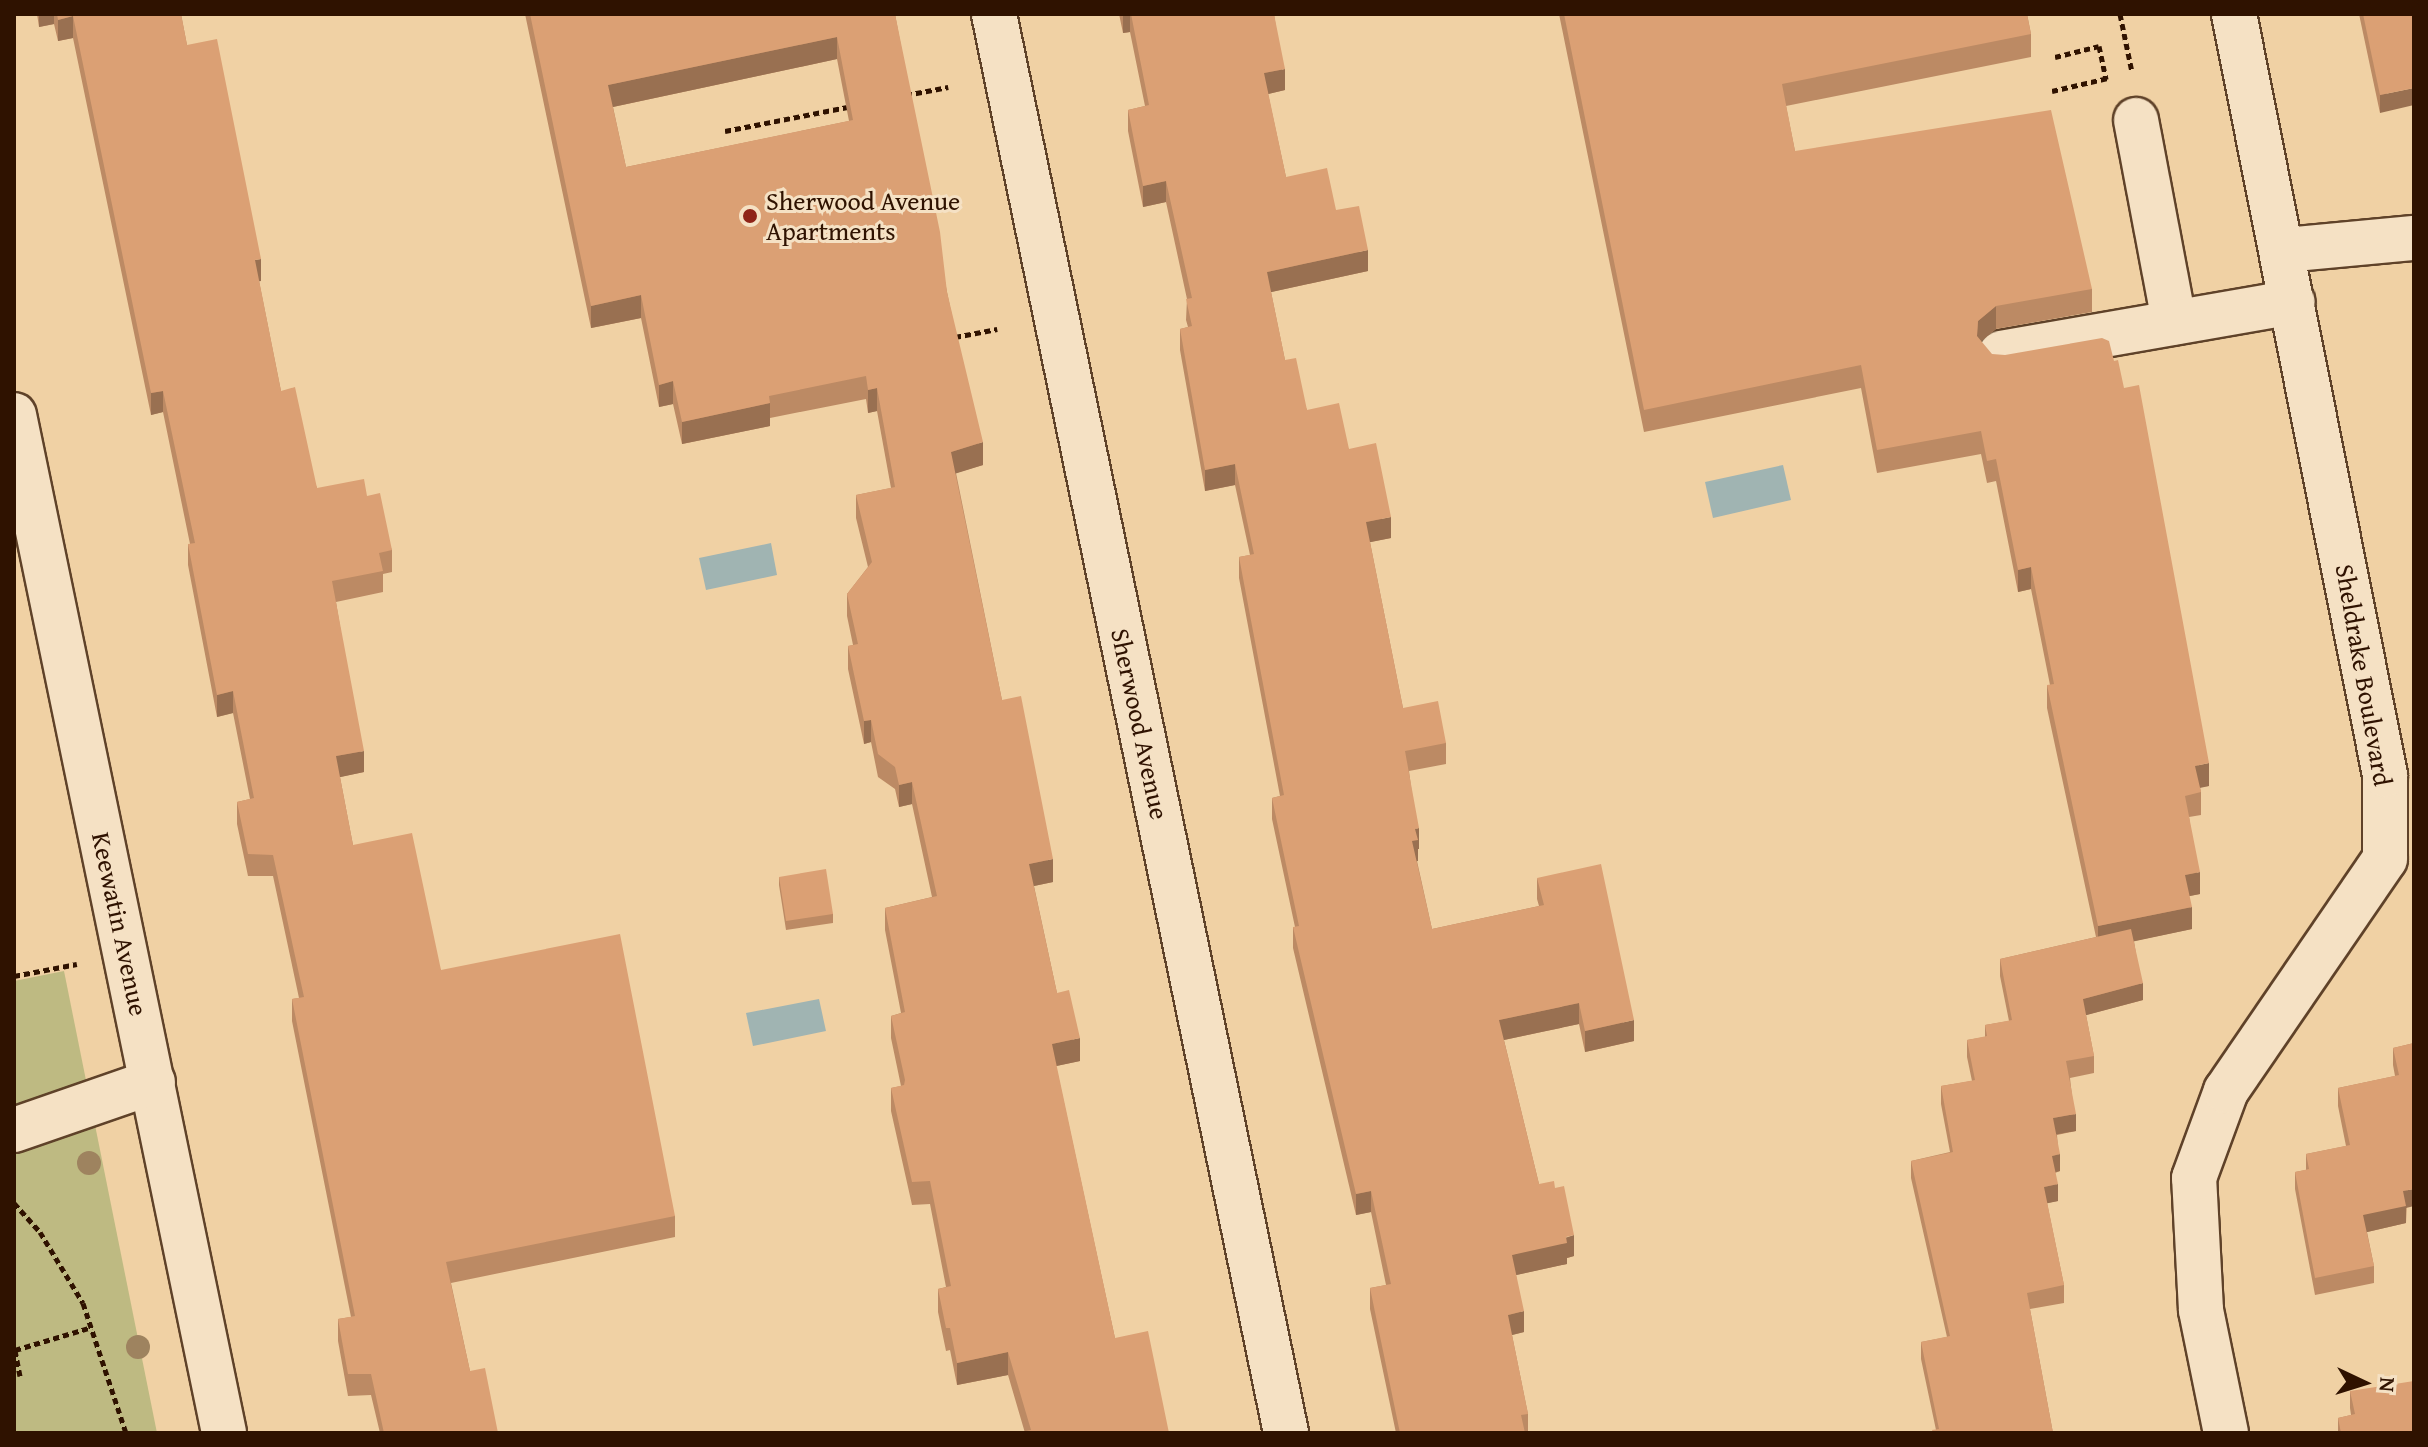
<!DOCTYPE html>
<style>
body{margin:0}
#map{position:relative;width:2428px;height:1447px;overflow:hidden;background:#f0d1a4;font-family:"Gentium Book Plus",serif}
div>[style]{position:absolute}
.green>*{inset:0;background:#beba82}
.water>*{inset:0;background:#a0b4b2}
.path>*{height:5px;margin-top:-2.5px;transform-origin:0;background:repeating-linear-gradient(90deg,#2f1200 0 6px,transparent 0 10px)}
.roads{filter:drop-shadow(2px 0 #5f4229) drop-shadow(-2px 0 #5f4229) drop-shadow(0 2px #5f4229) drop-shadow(0 -2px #5f4229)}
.minor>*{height:44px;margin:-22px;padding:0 22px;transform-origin:22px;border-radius:22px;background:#f5e1c4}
.trees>*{width:24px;height:24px;margin:-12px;border-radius:50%;background:#9e835f}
.wall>*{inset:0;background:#bc8a64}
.shaded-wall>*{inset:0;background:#997051}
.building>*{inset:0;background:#dba074}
.dots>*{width:22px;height:22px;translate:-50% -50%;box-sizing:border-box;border:4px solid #f5e1c4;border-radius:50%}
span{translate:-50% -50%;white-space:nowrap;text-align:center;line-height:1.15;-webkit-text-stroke:6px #f5e1c4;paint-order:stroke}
.poi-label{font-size:26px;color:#2f1200}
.left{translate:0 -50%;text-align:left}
.street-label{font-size:26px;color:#2f1200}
.frame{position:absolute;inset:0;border:16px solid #2f1200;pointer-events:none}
.north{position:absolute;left:2324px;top:1343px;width:80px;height:80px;-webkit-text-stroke:6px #f5e1c4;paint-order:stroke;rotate:94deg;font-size:22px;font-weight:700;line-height:32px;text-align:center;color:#2f1200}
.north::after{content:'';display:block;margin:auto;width:28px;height:36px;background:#2f1200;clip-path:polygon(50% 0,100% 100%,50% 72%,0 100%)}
</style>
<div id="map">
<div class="green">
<i style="clip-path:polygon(64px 971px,157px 1433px,14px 1433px,14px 981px)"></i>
</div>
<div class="water">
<i style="clip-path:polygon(1783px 465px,1791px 500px,1713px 518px,1705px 482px)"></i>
<i style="clip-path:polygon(771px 543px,777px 575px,706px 590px,699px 558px)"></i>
<i style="clip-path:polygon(819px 999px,826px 1031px,753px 1046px,746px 1013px)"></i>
</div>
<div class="path">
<i style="left:2120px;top:14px;width:59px;rotate:78.3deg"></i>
<i style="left:2055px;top:57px;width:45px;rotate:-14deg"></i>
<i style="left:2099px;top:46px;width:34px;rotate:78deg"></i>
<i style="left:2052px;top:91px;width:57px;rotate:-13.1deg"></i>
<i style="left:906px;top:95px;width:43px;rotate:-10.8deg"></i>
<i style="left:725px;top:131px;width:130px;rotate:-11.1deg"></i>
<i style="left:955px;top:337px;width:43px;rotate:-10.8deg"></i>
<i style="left:14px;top:976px;width:64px;rotate:-10.8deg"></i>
<i style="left:14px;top:1203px;width:39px;rotate:48deg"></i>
<i style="left:40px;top:1232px;width:83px;rotate:58.8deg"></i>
<i style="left:83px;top:1303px;width:137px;rotate:71.7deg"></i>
<i style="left:20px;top:1376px;width:26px;rotate:-101deg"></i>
<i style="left:15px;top:1350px;width:80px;rotate:-16.6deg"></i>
</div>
<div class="roads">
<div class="minor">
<i style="left:994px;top:14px;width:1449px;rotate:78.37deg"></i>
<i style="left:2136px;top:120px;width:206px;rotate:79.3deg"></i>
<i style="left:2284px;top:250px;width:131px;rotate:-5.3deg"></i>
<i style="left:2001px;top:353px;width:296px;rotate:-9.9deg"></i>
<i style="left:14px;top:415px;width:1039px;rotate:78.34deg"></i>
<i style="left:14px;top:1130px;width:147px;rotate:-19.1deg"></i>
<i style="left:2226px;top:1433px;width:126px;rotate:-101.5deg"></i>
<i style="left:2201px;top:1310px;width:132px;rotate:-93deg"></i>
<i style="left:2194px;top:1178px;width:93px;rotate:-69.8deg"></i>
<i style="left:2226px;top:1091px;width:281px;rotate:-55.6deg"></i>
<i style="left:2385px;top:859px;width:84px;rotate:-90deg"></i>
<i style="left:2385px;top:775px;width:776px;rotate:-101.22deg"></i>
</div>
</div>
<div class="trees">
<i style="left:89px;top:1163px"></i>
<i style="left:138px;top:1347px"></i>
</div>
<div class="wall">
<i style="clip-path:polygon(37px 14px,181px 14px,187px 45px,261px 281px,259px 281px,281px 391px,317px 488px,367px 496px,392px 550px,392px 572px,383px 574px,383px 592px,336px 602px,364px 772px,340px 777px,353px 845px,441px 970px,675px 1216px,675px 1237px,451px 1283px,470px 1371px,498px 1433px,380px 1433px,371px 1395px,348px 1396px,338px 1341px,338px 1319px,351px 1317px,292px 1021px,292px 999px,299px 998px,273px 876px,248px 876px,237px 824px,237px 802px,250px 799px,233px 713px,217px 717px,188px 565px,188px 544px,190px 544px,163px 412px,151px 415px,73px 38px,58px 41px,54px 24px,39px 27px)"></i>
<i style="clip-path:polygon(evenodd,525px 14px,895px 14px,947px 292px,983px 465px,956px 473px,1002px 700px,1053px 882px,1034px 886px,1057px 993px,1080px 1061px,1056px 1066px,1115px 1338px,1169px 1433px,1025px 1433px,1008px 1375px,957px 1385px,950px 1350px,946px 1351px,938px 1312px,938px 1289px,946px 1287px,930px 1204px,912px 1205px,891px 1111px,891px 1088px,901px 1086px,891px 1038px,891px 1016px,901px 1013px,885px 930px,885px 908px,932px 897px,912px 804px,899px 807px,895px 789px,878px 777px,871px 742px,864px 744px,848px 669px,848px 646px,853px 645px,847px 616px,847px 594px,868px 567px,856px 518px,856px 495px,891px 488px,877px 411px,868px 413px,866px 399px,770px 418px,770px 426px,682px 444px,673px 404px,659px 407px,641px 318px,591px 328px,525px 14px,837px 59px,849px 121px,626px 167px,613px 107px,837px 59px)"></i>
<i style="clip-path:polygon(1119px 14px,1274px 14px,1285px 90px,1268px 94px,1286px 177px,1336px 210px,1368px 271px,1271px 292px,1285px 360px,1307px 410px,1349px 449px,1391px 538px,1370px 542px,1403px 708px,1446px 743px,1446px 764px,1409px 771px,1419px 849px,1418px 849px,1417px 861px,1432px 929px,1539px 906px,1537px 899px,1537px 878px,1634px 1041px,1585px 1052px,1579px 1024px,1504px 1040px,1539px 1184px,1574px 1256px,1567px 1258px,1567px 1264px,1516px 1275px,1524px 1332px,1512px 1335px,1528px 1414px,1528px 1433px,1396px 1433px,1370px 1309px,1370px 1288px,1386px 1285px,1371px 1212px,1356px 1215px,1293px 948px,1293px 927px,1295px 927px,1272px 819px,1272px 798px,1280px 796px,1239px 578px,1239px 557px,1250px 555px,1235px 485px,1205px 491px,1180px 350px,1180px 329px,1188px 327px,1186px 320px,1187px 299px,1166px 202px,1143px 207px,1128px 131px,1128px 110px,1145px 106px,1130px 32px,1123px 33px)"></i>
<i style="clip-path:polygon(1559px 14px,2027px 14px,2031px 34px,2031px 57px,1786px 106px,1795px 151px,2092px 289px,2092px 312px,1996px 329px,1981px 341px,2209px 786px,2200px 787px,2201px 792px,2201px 815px,2189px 817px,2200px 894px,2189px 896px,2192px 929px,2134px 941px,2143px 1000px,2086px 1015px,2094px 1056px,2094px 1073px,2070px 1078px,2076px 1131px,2057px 1135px,2060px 1171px,2055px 1173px,2058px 1201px,2047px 1203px,2064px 1285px,2064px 1303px,2030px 1309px,2053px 1433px,1936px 1430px,1921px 1359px,1921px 1342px,1947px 1337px,1911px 1178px,1911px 1161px,1950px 1152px,1941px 1104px,1941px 1086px,1972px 1081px,1967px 1057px,1967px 1040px,1985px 1037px,1985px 1025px,2009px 1021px,2000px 976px,2000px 959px,2096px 937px,2047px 708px,2047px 685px,2050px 685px,2031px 589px,2018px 592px,1996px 481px,1987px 483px,1981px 454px,1877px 473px,1861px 388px,1644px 432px)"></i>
<i style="clip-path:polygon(2359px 14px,2414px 14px,2380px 113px)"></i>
<i style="clip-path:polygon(779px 877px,833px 914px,833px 923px,786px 930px,779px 885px)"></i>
<i style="clip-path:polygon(2414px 1043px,2406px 1223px,2367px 1232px,2374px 1266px,2374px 1283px,2315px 1295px,2295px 1189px,2295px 1172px,2306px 1170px,2306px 1154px,2346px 1146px,2338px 1106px,2338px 1088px,2395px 1076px,2393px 1065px,2393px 1048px)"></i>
<i style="clip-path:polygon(2350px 1391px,2414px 1433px,2338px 1433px,2338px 1418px,2351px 1415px,2350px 1408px)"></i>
</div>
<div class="shaded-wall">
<i style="clip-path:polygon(39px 14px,54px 14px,54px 24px,39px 27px)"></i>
<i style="clip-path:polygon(1123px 14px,1130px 14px,1130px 32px,1123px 33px)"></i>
<i style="clip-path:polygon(73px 16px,73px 38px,58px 41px,58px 20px)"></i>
<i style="clip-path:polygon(837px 37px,837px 59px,608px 108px,608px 85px)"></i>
<i style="clip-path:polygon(1285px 69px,1285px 90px,1264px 95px,1264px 73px)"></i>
<i style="clip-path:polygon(2414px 88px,2414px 105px,2380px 113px,2380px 95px)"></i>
<i style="clip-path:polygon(1166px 181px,1166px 202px,1143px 207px,1143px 186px)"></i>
<i style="clip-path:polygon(1368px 250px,1368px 271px,1267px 293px,1267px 272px)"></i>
<i style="clip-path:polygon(261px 259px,261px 281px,255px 282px,255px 260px)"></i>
<i style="clip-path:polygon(641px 295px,641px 318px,591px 328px,591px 306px)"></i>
<i style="clip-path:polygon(1996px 306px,1996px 329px,1978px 344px,1977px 336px,1978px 321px)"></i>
<i style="clip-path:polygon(673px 381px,673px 404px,659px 407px,659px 385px)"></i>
<i style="clip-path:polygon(877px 388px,877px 411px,868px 413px,868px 390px)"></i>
<i style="clip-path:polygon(163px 391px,163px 412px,151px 415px,151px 393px)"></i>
<i style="clip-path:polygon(770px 403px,770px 426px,682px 444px,682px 422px)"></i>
<i style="clip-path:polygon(983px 442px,983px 465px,951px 475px,951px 452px)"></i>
<i style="clip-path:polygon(1235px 464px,1235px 485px,1205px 491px,1205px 470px)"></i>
<i style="clip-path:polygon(1391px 517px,1391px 538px,1366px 543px,1366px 522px)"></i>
<i style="clip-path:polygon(2031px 567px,2031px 589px,2018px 592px,2018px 570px)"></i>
<i style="clip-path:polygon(233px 691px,233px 713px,217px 717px,217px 695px)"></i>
<i style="clip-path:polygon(871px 720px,871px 742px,864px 744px,864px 721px)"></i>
<i style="clip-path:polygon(364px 751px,364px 772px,336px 778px,336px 756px)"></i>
<i style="clip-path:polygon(2209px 763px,2209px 786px,2195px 789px,2195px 766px)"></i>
<i style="clip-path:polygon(912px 782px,912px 804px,899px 807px,899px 785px)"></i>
<i style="clip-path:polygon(1419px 828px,1419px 849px,1418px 849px,1418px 861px,1412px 862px,1412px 841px,1415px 829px)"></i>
<i style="clip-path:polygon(1053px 859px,1053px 882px,1029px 887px,1029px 864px)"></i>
<i style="clip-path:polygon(2200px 872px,2200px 894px,2185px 897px,2185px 875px)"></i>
<i style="clip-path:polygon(2192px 907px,2192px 929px,2098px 949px,2098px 926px)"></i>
<i style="clip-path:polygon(2143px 983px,2143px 1000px,2083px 1016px,2083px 999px)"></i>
<i style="clip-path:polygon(1579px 1003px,1579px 1024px,1499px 1041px,1499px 1020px)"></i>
<i style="clip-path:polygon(1634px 1020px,1634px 1041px,1585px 1052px,1585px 1031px)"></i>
<i style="clip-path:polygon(1080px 1038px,1080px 1061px,1052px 1067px,1052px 1044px)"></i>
<i style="clip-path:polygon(2076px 1114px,2076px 1131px,2053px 1135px,2053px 1118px)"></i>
<i style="clip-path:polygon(2060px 1154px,2060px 1171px,2052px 1173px,2052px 1156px)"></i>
<i style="clip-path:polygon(2058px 1184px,2058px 1201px,2044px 1204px,2044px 1187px)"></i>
<i style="clip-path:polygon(2414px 1189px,2414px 1206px,2406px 1208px,2406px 1223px,2363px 1233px,2363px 1215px,2403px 1191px)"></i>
<i style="clip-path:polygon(1371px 1191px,1371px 1212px,1356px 1215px,1356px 1194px)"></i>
<i style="clip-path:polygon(1574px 1235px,1574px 1256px,1567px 1258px,1567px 1264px,1512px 1276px,1512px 1255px)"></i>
<i style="clip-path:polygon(1524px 1311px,1524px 1332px,1508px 1336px,1508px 1315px)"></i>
<i style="clip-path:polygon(1008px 1352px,1008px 1375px,957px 1385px,957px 1363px)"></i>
</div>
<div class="building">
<i style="clip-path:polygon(57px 14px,181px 14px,187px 45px,217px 39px,261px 259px,255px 260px,281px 391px,295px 387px,317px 488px,364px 479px,367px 496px,380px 493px,392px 550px,379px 553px,383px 571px,332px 581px,364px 751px,336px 756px,353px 845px,412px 833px,441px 970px,620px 934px,675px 1216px,446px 1262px,470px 1371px,485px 1368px,498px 1433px,384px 1433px,371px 1374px,348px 1374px,338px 1319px,355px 1316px,292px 999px,304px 997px,273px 855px,248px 854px,237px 802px,254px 798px,233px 691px,217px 695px,188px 544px,195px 543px,163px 391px,151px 393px,73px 16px,58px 20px)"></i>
<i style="clip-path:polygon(evenodd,530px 14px,895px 14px,940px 232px,947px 292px,983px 442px,951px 452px,1002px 700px,1021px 696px,1053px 859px,1029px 864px,1057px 993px,1069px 990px,1080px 1038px,1052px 1044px,1115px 1338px,1148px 1331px,1169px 1433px,1026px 1433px,1026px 1431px,1031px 1430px,1008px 1352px,957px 1363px,950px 1328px,946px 1328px,938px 1289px,951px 1286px,930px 1181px,912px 1182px,891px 1088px,904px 1085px,905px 1080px,891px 1016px,905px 1012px,885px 908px,937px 896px,912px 782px,899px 785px,895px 767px,878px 754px,871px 720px,864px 721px,848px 646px,858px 644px,847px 594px,872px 562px,856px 495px,895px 487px,877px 388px,868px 390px,866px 376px,769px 396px,770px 403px,682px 422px,673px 381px,659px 385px,641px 295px,591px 306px,530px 14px,837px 37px,853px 120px,626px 167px,608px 85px,837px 37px)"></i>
<i style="clip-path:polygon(1131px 14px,1274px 14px,1285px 69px,1264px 73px,1286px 177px,1327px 168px,1336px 210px,1359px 206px,1368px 250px,1267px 272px,1285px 360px,1296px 358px,1307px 410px,1339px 403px,1349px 449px,1376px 443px,1391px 517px,1366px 522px,1403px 708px,1438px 701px,1446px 743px,1405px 751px,1419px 828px,1415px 829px,1418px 840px,1412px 841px,1432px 929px,1544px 905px,1537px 878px,1601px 864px,1634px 1020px,1585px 1031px,1579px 1003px,1499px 1020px,1539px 1184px,1554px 1181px,1555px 1188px,1564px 1186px,1574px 1235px,1566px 1237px,1567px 1243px,1512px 1255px,1524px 1311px,1508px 1315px,1528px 1414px,1521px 1415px,1525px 1433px,1400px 1433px,1370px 1288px,1391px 1284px,1371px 1191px,1356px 1194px,1293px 927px,1299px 926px,1272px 798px,1284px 795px,1239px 557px,1254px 554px,1235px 464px,1205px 470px,1180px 329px,1192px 326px,1186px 299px,1192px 298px,1166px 181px,1143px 186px,1128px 110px,1149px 105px)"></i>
<i style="clip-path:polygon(1564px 14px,2027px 14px,2031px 34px,1782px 84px,1795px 151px,2051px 110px,2092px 289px,1996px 306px,1978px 321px,1977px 336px,1992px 354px,2005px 355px,2102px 338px,2109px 341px,2114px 361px,2118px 360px,2124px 388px,2139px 385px,2209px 763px,2195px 766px,2201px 792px,2185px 796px,2200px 872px,2185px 875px,2192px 907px,2098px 926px,2047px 685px,2054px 684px,2031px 567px,2018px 570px,1996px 459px,1987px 461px,1981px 431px,1877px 450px,1861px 365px,1644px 410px)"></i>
<i style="clip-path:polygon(2363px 14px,2414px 14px,2414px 88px,2380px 95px)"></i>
<i style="clip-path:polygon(826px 869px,833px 914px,786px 921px,779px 877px)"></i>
<i style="clip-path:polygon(2131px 929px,2143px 983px,2083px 999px,2094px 1056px,2066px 1061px,2076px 1114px,2053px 1118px,2060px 1154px,2052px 1156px,2058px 1184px,2044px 1187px,2064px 1285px,2027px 1293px,2053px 1433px,1933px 1433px,1932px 1430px,1939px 1429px,1921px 1342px,1950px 1336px,1911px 1161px,1953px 1152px,1941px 1086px,1975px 1080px,1967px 1040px,1987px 1036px,1985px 1025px,2012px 1020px,2000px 959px)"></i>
<i style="clip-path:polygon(2414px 1043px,2414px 1189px,2403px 1191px,2406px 1206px,2363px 1215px,2374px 1266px,2315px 1278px,2295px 1172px,2309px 1169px,2306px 1154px,2350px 1145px,2338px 1088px,2399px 1075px,2393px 1048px)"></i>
<i style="clip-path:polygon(2414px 1381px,2414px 1433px,2341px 1433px,2338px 1418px,2355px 1414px,2350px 1391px)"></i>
</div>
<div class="dots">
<i style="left:750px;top:216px;background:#8f2418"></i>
</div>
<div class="poi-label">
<span class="left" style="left:766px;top:216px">Sherwood Avenue<br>Apartments</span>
</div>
<div class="street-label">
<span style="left:2364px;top:675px;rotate:80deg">Sheldrake Boulevard</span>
<span style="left:1140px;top:724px;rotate:78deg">Sherwood Avenue</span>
<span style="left:120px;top:924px;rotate:78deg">Keewatin Avenue</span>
</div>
<div class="frame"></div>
<div class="north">N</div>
</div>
